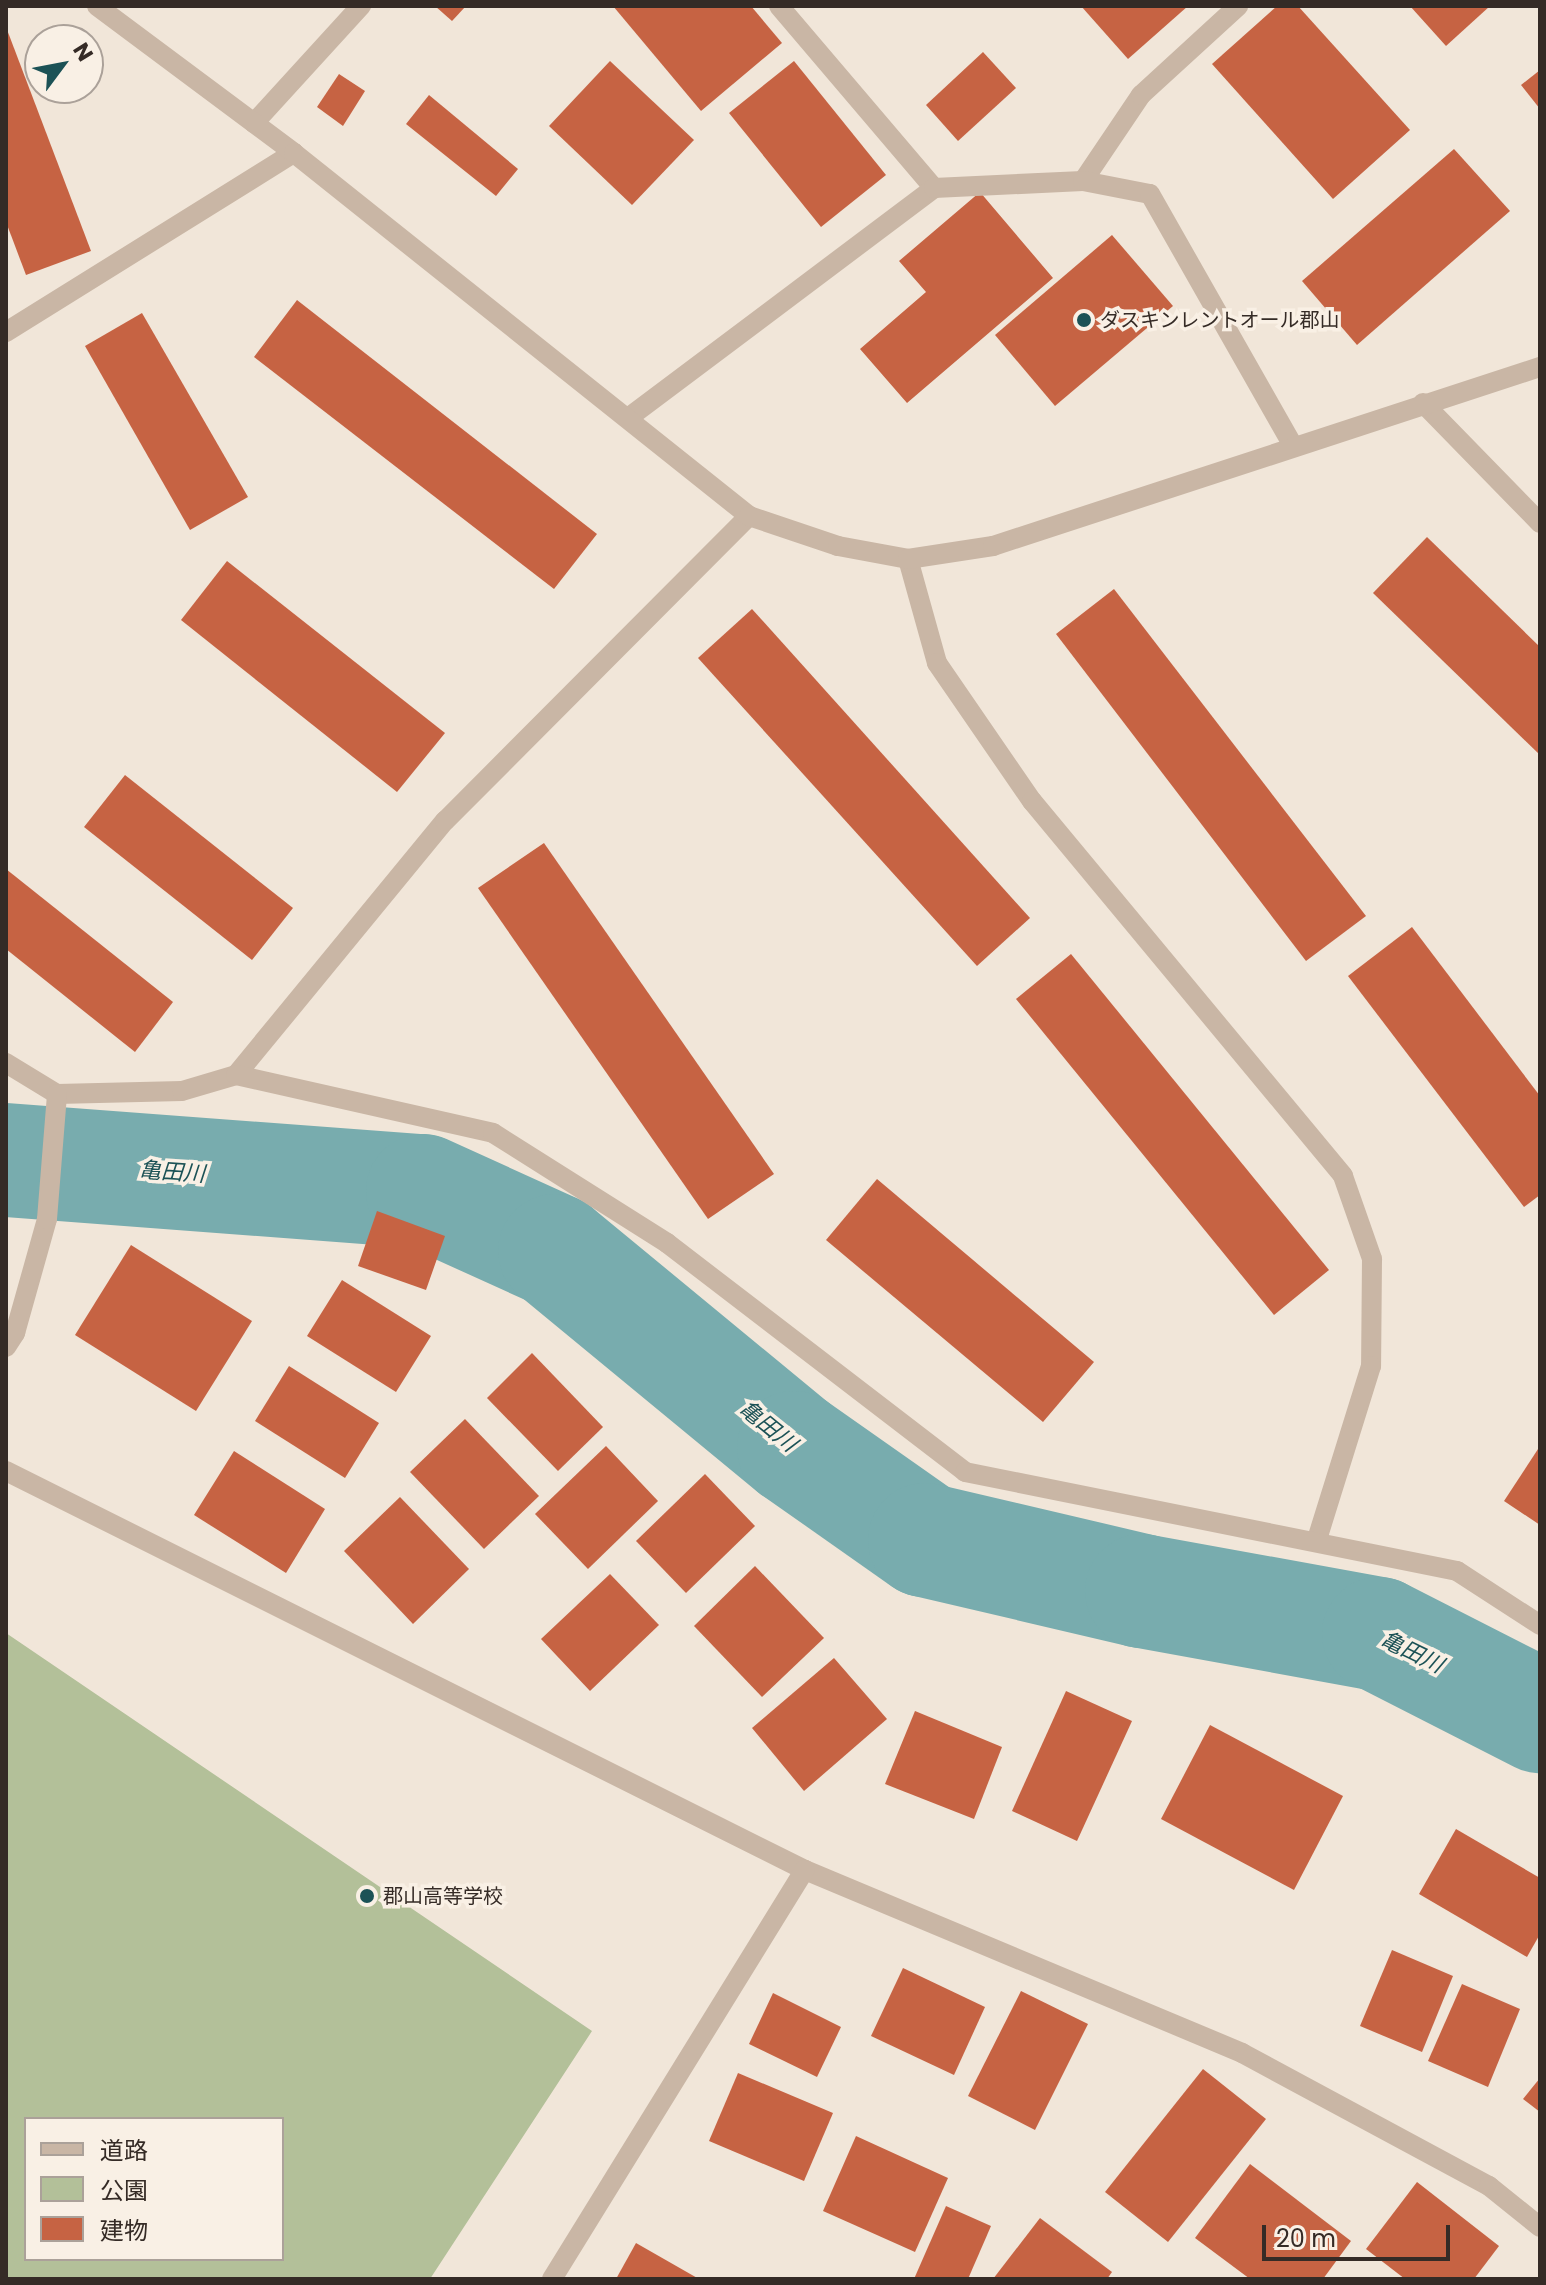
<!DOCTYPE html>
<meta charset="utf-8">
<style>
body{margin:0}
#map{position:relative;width:1546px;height:2285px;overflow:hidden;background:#f1e6d9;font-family:Poppins,"Noto Sans JP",sans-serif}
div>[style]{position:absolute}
.green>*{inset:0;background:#b3c099}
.river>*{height:114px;margin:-57px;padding:0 57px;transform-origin:57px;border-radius:57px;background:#78acae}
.building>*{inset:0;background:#c66343}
.minor>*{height:20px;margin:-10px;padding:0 10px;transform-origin:10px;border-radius:10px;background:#c9b6a5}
.tertiary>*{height:20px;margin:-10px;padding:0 10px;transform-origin:10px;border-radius:10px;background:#c9b6a5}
.dots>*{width:22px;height:22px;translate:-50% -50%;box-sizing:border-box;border:4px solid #f9f0e5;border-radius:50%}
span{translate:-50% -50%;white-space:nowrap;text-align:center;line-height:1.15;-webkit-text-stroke:7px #f9f0e5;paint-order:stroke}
.poi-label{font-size:20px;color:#352b26}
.left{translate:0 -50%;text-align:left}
.water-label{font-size:22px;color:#1c5256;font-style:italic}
.frame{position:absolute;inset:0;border:8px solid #352b26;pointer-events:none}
.legend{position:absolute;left:24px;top:2117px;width:260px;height:144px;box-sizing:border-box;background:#f9f0e5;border:2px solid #aba199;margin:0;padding:10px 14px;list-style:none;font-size:24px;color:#352b26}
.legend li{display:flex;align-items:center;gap:16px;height:40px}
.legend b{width:40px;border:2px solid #aba199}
.north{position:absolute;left:24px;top:24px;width:80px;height:80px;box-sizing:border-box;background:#f9f0e5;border:2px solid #aba199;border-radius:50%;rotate:58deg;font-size:22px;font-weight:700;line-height:32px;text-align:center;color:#352b26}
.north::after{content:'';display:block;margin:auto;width:28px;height:36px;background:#1c5256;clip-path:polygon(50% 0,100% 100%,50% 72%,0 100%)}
.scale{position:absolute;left:1262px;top:2225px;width:188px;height:36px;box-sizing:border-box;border:4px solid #352b26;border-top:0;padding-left:10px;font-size:24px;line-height:28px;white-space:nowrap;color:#352b26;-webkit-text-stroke:6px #f9f0e5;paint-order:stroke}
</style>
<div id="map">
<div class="green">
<i style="clip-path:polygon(evenodd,6px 1633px,592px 2031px,430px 2279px,6px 2279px,6px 1633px,26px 2119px,282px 2119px,282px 2259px,26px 2259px,26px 2119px)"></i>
</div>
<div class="river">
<i style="left:6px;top:1160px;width:418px;rotate:4.3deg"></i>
<i style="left:423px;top:1191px;width:145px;rotate:24.4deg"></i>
<i style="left:555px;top:1251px;width:310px;rotate:39.5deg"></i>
<i style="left:794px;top:1448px;width:160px;rotate:35.1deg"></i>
<i style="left:925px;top:1540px;width:223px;rotate:13.2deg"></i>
<i style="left:1142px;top:1591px;width:241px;rotate:10.3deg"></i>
<i style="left:1379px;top:1634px;width:181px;rotate:27deg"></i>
</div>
<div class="building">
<i style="clip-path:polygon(435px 6px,466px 6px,452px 21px)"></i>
<i style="clip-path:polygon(613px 6px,751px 6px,782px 43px,701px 111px)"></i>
<i style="clip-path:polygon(1081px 6px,1188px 6px,1128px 59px)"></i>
<i style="clip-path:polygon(1277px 6px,1298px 6px,1410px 130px,1333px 199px,1212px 64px)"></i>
<i style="clip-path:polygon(1410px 6px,1490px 6px,1446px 46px)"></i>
<i style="clip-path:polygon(6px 27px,91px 251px,26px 275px,6px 222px)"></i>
<i style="clip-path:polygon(983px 52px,1016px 88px,958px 141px,926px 105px)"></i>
<i style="clip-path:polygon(610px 61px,694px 140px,632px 205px,549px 126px)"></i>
<i style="clip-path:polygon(794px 61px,886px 175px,821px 227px,729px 113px)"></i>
<i style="clip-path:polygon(1540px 70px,1540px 109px,1521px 85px)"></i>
<i style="clip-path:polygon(339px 74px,365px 91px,343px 126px,317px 107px)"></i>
<i style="clip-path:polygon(429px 95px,518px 169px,496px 196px,406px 124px)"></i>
<i style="clip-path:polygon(1454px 149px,1510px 211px,1357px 345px,1302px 281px)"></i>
<i style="clip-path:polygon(980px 192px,1053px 278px,907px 403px,860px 349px,926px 292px,899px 261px)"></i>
<i style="clip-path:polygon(1112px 235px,1173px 306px,1055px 406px,995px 335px)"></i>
<i style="clip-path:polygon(297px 300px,597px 534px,554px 589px,254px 357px)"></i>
<i style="clip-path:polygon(142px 313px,248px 497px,190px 530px,85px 346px)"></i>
<i style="clip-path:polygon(1427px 537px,1540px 647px,1540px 755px,1373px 593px)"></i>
<i style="clip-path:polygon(227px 561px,445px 733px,397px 792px,181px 620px)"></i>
<i style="clip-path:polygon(1114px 589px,1366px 916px,1306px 961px,1056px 634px)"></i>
<i style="clip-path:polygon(752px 609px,1030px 918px,977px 966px,698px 658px)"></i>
<i style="clip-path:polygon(125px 775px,293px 908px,252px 960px,84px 827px)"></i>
<i style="clip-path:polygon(544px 843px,774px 1174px,708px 1219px,478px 888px)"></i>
<i style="clip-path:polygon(6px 869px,173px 1002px,135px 1052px,6px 949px)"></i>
<i style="clip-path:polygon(1412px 927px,1540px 1096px,1540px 1195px,1524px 1207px,1348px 976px)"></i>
<i style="clip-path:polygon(1071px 954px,1329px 1270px,1274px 1315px,1016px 999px)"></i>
<i style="clip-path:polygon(877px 1179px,1094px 1362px,1043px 1422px,826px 1240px)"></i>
<i style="clip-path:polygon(377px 1211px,445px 1236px,426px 1290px,358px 1266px)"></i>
<i style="clip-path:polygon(131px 1245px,252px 1321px,196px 1411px,75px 1335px)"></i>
<i style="clip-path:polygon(342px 1280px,431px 1336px,396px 1392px,307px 1336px)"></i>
<i style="clip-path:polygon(532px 1353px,603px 1427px,558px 1471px,487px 1398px)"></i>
<i style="clip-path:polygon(289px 1366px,379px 1423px,345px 1478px,255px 1421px)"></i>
<i style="clip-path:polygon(465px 1419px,539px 1496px,484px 1549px,410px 1472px)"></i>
<i style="clip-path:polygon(606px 1446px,658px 1501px,588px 1569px,535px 1514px)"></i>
<i style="clip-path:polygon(1540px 1446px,1540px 1525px,1504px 1501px)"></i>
<i style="clip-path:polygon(234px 1451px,325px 1509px,286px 1573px,194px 1515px)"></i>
<i style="clip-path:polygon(705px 1474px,755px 1526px,686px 1593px,636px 1541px)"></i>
<i style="clip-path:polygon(400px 1497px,469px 1569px,413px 1624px,344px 1551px)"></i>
<i style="clip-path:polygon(755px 1566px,824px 1638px,762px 1697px,694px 1626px)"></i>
<i style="clip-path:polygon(610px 1574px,659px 1625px,590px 1691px,541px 1639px)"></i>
<i style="clip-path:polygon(834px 1658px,887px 1719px,804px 1791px,752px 1728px)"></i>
<i style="clip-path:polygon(1066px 1691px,1132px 1721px,1077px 1841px,1012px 1811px)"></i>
<i style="clip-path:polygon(915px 1711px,1002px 1747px,974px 1819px,885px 1784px)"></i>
<i style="clip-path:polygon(1210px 1725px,1343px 1796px,1294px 1890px,1161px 1819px)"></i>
<i style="clip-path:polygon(1456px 1829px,1540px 1878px,1540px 1934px,1527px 1957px,1419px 1894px)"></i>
<i style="clip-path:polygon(1392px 1950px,1453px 1976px,1422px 2052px,1360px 2026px)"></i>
<i style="clip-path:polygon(903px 1968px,985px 2007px,954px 2075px,871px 2036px)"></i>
<i style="clip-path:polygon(1462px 1984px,1520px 2009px,1488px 2087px,1428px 2061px)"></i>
<i style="clip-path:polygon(1021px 1991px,1088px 2024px,1035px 2130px,968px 2096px)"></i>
<i style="clip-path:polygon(773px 1993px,841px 2027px,817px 2077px,749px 2044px)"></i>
<i style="clip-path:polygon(1203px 2069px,1266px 2119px,1168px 2242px,1105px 2192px)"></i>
<i style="clip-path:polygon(738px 2073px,833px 2113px,804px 2181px,709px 2141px)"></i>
<i style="clip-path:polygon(1540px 2078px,1540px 2112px,1523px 2099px)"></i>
<i style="clip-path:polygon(856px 2136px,948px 2178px,915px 2252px,823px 2211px)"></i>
<i style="clip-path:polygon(1250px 2164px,1351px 2241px,1323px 2279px,1250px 2279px,1195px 2238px)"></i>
<i style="clip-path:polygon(1417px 2182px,1499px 2246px,1474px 2279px,1405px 2279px,1366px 2249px)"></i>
<i style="clip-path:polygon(946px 2206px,991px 2226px,968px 2279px,914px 2279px)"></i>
<i style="clip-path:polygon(1040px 2218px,1112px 2272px,1107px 2279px,993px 2279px)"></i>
<i style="clip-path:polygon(636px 2243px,699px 2279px,616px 2279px)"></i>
</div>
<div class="minor">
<i style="left:779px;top:6px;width:239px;rotate:49.6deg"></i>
<i style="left:254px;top:123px;width:159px;rotate:-47.6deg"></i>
<i style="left:1083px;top:181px;width:104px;rotate:-56deg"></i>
<i style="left:1141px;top:95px;width:132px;rotate:-42.5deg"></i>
<i style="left:6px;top:332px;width:339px;rotate:-31.9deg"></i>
<i style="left:1423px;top:403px;width:168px;rotate:45.7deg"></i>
<i style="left:628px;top:418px;width:383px;rotate:-36.9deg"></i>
<i style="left:934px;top:188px;width:149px;rotate:-2.7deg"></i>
<i style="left:1083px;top:181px;width:68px;rotate:11deg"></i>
<i style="left:1150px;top:194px;width:290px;rotate:60.4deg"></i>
<i style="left:908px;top:559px;width:108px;rotate:74.4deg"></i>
<i style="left:937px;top:663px;width:168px;rotate:55.5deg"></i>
<i style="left:1032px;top:801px;width:487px;rotate:50.3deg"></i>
<i style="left:1343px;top:1176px;width:88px;rotate:70.7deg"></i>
<i style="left:1372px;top:1259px;width:107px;rotate:90.5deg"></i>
<i style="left:1371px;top:1366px;width:181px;rotate:107.3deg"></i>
<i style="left:6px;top:1063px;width:60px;rotate:31.3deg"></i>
<i style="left:57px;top:1094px;width:125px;rotate:-1.4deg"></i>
<i style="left:182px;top:1091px;width:56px;rotate:-16.5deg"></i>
<i style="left:236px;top:1075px;width:329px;rotate:-50.6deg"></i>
<i style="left:445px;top:821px;width:431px;rotate:-45.1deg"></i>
<i style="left:236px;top:1075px;width:263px;rotate:12.7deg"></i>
<i style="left:493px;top:1133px;width:206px;rotate:32.3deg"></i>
<i style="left:667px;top:1243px;width:376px;rotate:37.5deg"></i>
<i style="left:965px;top:1472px;width:502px;rotate:11.38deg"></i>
<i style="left:1457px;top:1571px;width:99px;rotate:33deg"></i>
<i style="left:6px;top:1347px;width:17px;rotate:-57deg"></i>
<i style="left:15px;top:1333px;width:118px;rotate:-74.3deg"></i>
<i style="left:47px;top:1219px;width:125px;rotate:-85.4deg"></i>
<i style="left:6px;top:1471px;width:893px;rotate:26.54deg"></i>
<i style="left:805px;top:1870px;width:474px;rotate:22.7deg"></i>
<i style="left:1242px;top:2053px;width:281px;rotate:28.3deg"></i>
<i style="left:1489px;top:2186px;width:65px;rotate:38.8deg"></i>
<i style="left:552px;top:2279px;width:481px;rotate:-58.3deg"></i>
</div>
<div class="tertiary">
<i style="left:97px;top:6px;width:246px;rotate:36.7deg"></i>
<i style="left:294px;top:153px;width:582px;rotate:38.58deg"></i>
<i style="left:749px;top:516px;width:94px;rotate:18.6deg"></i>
<i style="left:838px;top:546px;width:71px;rotate:10.5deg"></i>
<i style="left:908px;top:559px;width:86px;rotate:-8.7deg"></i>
<i style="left:993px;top:546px;width:576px;rotate:-18.12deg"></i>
</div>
<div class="dots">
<i style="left:1084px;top:320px;background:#1c5256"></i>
<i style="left:367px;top:1896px;background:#1c5256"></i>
</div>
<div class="poi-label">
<span class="left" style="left:1100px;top:320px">ダスキンレントオール郡山</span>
<span class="left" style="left:383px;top:1896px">郡山高等学校</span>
</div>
<div class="water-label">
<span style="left:172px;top:1172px;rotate:4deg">亀田川</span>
<span style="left:768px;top:1426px;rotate:39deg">亀田川</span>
<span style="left:1412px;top:1652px;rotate:26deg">亀田川</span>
</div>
<div class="frame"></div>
<ul class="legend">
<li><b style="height:10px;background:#c9b6a5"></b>道路</li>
<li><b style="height:22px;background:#b3c099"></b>公園</li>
<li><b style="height:22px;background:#c66343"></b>建物</li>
</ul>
<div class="north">N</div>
<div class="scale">20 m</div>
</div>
